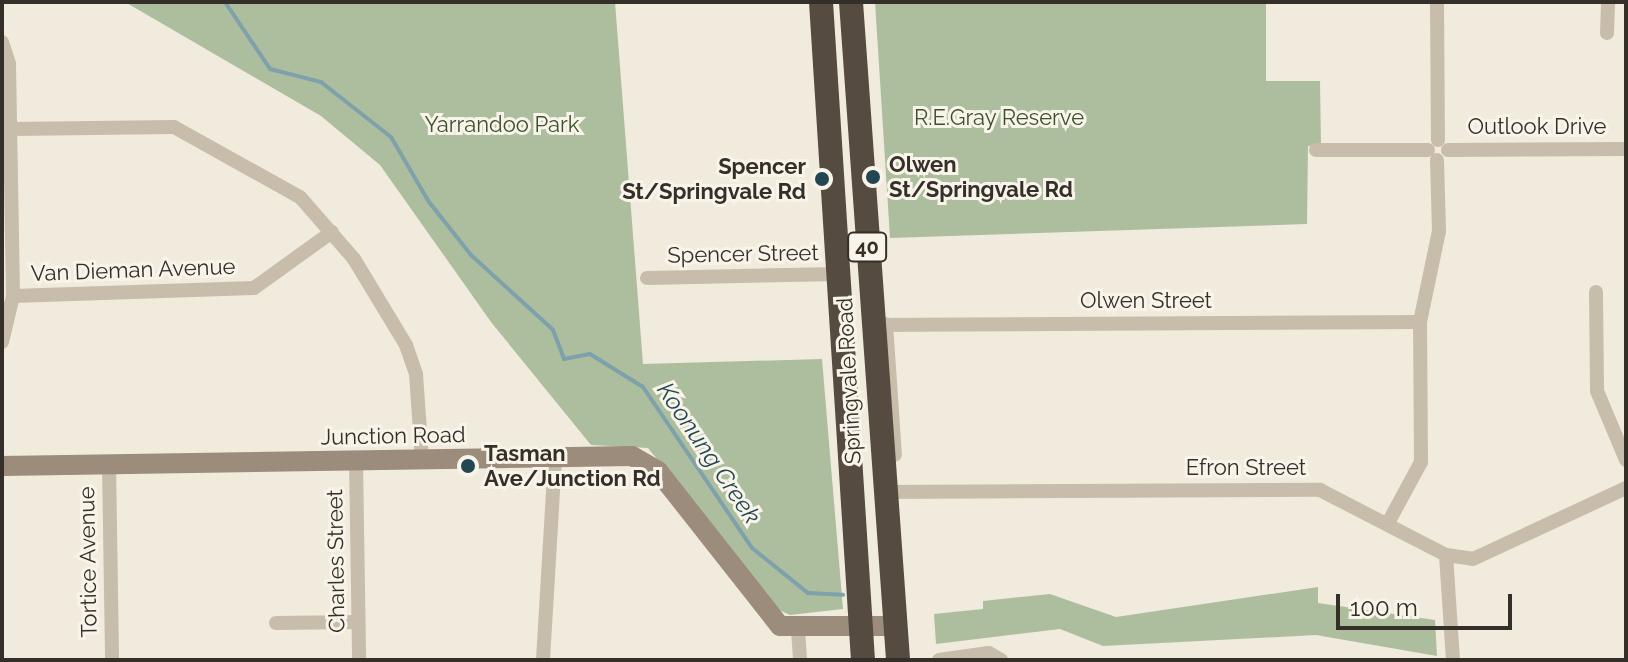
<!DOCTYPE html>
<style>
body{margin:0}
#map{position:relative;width:1628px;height:662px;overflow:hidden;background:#f0ebdd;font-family:Raleway,sans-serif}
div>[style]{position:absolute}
.green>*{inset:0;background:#adbe9e}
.stream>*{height:4px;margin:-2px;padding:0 2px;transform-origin:2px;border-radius:2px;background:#7ea1ab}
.street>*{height:14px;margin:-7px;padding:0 7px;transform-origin:7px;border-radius:7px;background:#c7bdaa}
.secondary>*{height:20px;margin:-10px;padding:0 10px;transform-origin:10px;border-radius:10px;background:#9b8c7b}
.highway>*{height:24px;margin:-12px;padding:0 12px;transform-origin:12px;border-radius:12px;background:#554b40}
.dots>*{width:22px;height:22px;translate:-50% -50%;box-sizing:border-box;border:4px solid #f8f4e9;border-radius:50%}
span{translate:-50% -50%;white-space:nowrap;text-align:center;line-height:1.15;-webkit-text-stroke:6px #f8f4e9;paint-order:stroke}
.shield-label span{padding:2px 6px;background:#f8f4e9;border:2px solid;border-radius:6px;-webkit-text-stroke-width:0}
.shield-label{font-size:20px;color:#352f29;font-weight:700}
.park-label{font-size:22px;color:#3e512e}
.street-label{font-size:22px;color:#352f29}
.poi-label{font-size:22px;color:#352f29;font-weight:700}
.left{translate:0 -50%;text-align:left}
.right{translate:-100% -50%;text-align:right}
.water-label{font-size:24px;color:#224753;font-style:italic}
.frame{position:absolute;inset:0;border:4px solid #352f29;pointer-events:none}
.scale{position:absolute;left:1336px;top:594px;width:176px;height:36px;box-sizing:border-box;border:4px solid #352f29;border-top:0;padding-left:10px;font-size:24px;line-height:28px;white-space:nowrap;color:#352f29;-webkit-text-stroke:6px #f8f4e9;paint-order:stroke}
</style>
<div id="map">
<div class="green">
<i style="clip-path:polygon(125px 2px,615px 2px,643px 364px,822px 359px,843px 609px,790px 615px,777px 609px,648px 448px,591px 445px,491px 322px,380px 165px,321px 116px)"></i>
<i style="clip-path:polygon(875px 2px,1266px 2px,1266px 81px,1320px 81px,1321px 145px,1308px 146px,1307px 224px,890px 238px)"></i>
<i style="clip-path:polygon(1318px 587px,1318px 603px,1435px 620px,1437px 656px,1316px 635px,1103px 646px,1060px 629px,936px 644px,934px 614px,983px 609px,983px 601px,1050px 594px,1116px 617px)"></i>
</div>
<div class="stream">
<i style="left:225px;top:2px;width:81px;rotate:56.1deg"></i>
<i style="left:270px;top:69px;width:53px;rotate:14.3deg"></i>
<i style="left:321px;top:82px;width:89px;rotate:38.2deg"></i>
<i style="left:391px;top:137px;width:75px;rotate:59.7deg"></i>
<i style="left:429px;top:202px;width:68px;rotate:51.6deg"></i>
<i style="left:471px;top:255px;width:111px;rotate:42.4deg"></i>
<i style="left:553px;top:330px;width:31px;rotate:69deg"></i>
<i style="left:564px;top:359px;width:26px;rotate:-11deg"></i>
<i style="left:590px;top:354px;width:62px;rotate:31.9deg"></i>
<i style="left:643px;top:387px;width:194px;rotate:55.9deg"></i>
<i style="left:752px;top:548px;width:72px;rotate:38.8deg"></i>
<i style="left:808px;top:593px;width:35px;rotate:3deg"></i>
</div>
<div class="street">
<i style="left:1437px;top:2px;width:138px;rotate:89.6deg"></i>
<i style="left:1607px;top:33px;width:31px;rotate:-88deg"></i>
<i style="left:2px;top:42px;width:23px;rotate:72deg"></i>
<i style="left:9px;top:64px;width:232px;rotate:89deg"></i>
<i style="left:13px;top:296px;width:47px;rotate:103.4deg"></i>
<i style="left:11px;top:129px;width:163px;rotate:-0.7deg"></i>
<i style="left:174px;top:127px;width:144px;rotate:29.1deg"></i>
<i style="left:300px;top:197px;width:82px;rotate:48.9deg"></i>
<i style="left:354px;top:259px;width:100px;rotate:58.8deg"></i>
<i style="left:406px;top:345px;width:31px;rotate:71deg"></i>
<i style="left:416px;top:374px;width:86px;rotate:86deg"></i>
<i style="left:1316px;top:150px;width:112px"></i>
<i style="left:1448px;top:150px;width:178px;rotate:-0.3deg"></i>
<i style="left:647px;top:278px;width:192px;rotate:-1.2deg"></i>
<i style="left:1596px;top:292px;width:99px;rotate:89.4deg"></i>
<i style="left:1597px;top:391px;width:75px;rotate:67.2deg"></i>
<i style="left:13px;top:296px;width:241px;rotate:-1.9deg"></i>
<i style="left:254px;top:288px;width:96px;rotate:-35.7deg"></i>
<i style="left:886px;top:324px;width:131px;rotate:86.1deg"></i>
<i style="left:872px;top:325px;width:548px;rotate:-0.31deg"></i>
<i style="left:356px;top:461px;width:199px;rotate:89.1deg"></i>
<i style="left:109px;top:464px;width:196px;rotate:89.1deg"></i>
<i style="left:882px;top:492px;width:438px;rotate:-0.3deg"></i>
<i style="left:1320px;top:490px;width:142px;rotate:27.3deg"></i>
<i style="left:1446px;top:555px;width:27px;rotate:8deg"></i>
<i style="left:1473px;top:559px;width:169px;rotate:-24.9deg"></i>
<i style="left:1388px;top:523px;width:69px;rotate:-61.6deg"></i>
<i style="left:1421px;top:462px;width:140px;rotate:-90.4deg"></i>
<i style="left:1420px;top:322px;width:93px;rotate:-78.2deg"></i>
<i style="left:1439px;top:231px;width:71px;rotate:-91.6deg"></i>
<i style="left:1446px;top:555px;width:105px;rotate:86.2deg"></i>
<i style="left:276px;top:623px;width:82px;rotate:-0.7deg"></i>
<i style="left:798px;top:630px;width:30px;rotate:86deg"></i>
<i style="left:543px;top:660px;width:203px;rotate:-86.6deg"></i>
<i style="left:939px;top:660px;width:50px;rotate:-8deg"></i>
<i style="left:989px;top:653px;width:14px;rotate:30deg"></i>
</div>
<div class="secondary">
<i style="left:2px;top:466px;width:630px;rotate:-0.91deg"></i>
<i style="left:632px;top:456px;width:30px;rotate:30deg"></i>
<i style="left:658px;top:471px;width:197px;rotate:51.8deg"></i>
<i style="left:780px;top:626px;width:115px"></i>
</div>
<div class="highway">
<i style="left:821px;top:2px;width:659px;rotate:86.35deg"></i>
<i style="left:851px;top:2px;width:660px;rotate:85.91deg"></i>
</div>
<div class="dots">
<i style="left:873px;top:177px;background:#224753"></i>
<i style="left:822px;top:179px;background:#224753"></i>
<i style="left:468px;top:466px;background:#224753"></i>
</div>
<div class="shield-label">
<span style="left:867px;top:247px">40</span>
</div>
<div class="park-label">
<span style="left:999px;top:118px">R.E.Gray Reserve</span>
<span style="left:502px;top:125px">Yarrandoo Park</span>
</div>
<div class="street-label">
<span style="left:1537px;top:127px">Outlook Drive</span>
<span style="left:743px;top:254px;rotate:-1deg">Spencer Street</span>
<span style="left:133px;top:270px;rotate:-2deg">Van Dieman Avenue</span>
<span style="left:1146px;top:301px">Olwen Street</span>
<span style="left:849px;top:381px;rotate:-93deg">Springvale Road</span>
<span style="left:393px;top:436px;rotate:-1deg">Junction Road</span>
<span style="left:1246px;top:468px">Efron Street</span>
<span style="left:336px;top:561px;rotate:-91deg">Charles Street</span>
<span style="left:88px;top:562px;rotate:-91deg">Tortice Avenue</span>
</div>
<div class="poi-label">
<span class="left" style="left:889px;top:177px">Olwen<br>St/Springvale Rd</span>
<span class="right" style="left:806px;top:179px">Spencer<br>St/Springvale Rd</span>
<span class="left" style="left:484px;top:466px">Tasman<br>Ave/Junction Rd</span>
</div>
<div class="water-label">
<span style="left:709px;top:453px;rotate:56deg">Koonung Creek</span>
</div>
<div class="frame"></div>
<div class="scale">100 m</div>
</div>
